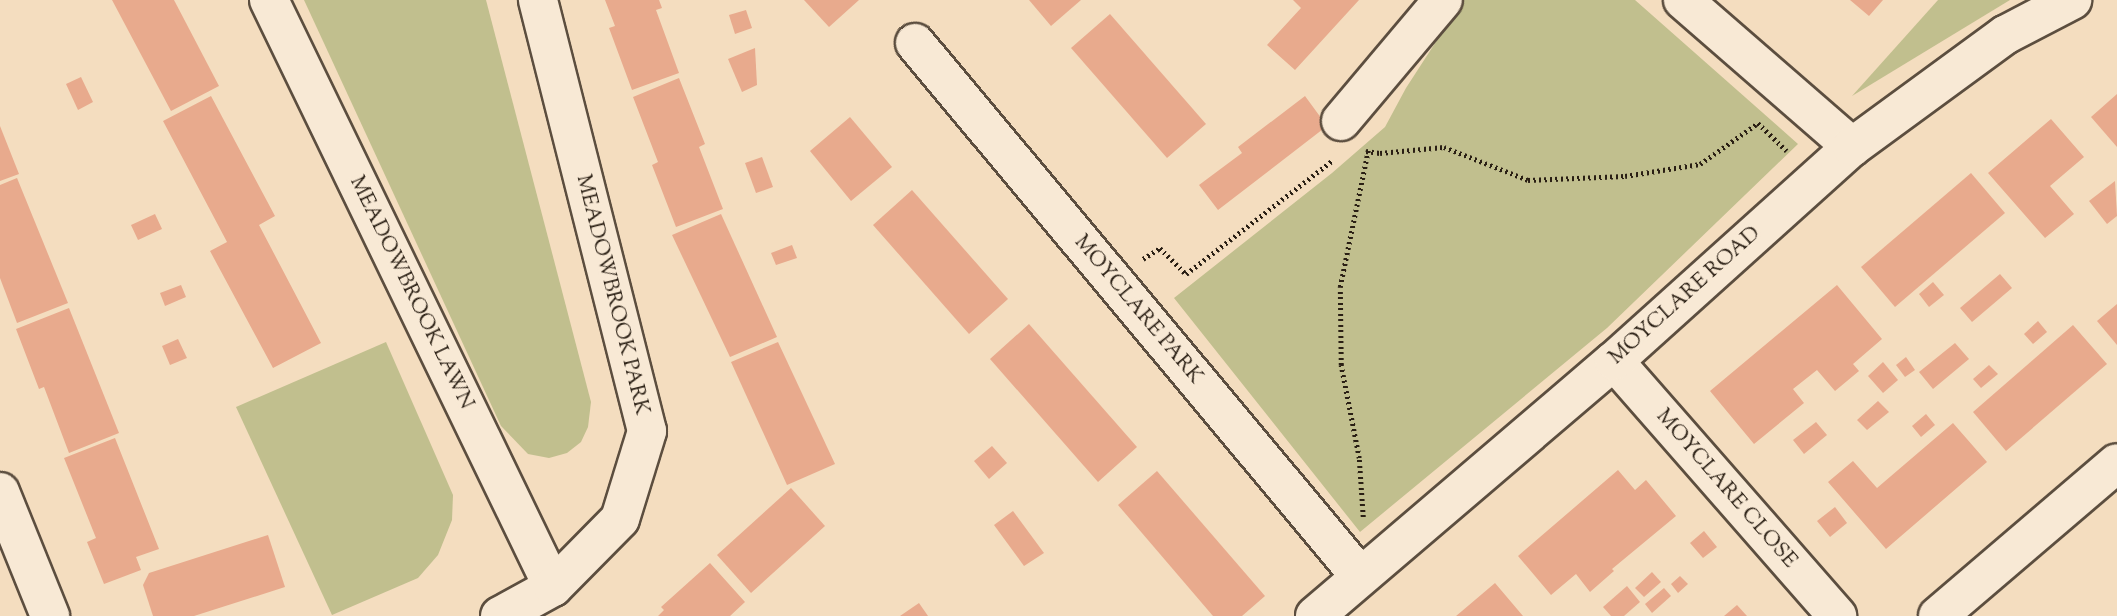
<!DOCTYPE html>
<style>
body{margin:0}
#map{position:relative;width:2117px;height:616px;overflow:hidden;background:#f4ddbf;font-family:"Sorts Mill Goudy",serif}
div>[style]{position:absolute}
.green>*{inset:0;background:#c1bf8e}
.building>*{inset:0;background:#e8aa8d}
.path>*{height:4.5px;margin-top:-2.25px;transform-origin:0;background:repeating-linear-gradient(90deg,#2a1f14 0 2px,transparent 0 5.5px)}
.roads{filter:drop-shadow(2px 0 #5c4e3f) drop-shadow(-2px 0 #5c4e3f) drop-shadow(0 2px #5c4e3f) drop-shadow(0 -2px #5c4e3f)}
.minor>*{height:38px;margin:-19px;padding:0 19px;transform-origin:19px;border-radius:19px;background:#f8e9d5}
span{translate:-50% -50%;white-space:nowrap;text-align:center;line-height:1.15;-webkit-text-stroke:6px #f8e9d5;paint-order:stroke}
.street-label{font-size:21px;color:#2a1f14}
</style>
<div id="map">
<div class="green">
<i style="clip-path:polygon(304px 0,486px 0,591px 402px,588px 427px,581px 442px,567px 453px,549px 458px,528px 454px,501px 426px)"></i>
<i style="clip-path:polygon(1463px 0,1635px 0,1798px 144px,1607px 328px,1360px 532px,1174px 298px,1332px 173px,1385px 127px,1406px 88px)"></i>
<i style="clip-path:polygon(1938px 0,2010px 0,1852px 96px)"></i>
<i style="clip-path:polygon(386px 342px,453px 495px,452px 520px,438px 555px,418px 578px,332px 615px,236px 407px)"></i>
</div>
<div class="building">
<i style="clip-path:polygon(112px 0,174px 0,219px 86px,171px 111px)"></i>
<i style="clip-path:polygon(605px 0,659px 0,662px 8px,656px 10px,679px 73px,632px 90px,609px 28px,615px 26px)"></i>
<i style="clip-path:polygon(804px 0,859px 0,829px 27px)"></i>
<i style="clip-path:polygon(1029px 0,1081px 0,1051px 26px)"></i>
<i style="clip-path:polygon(1293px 0,1359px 0,1295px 70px,1267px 45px,1301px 8px)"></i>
<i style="clip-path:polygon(1850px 0,1883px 0,1869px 16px)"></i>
<i style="clip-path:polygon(746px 10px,752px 28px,735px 34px,729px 15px)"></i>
<i style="clip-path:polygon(1110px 14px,1206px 124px,1167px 158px,1071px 48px)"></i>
<i style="clip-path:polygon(755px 48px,757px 85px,742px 92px,728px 59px)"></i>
<i style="clip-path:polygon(81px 77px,93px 102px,78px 110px,66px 84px)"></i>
<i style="clip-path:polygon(679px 78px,705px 144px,699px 147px,723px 209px,676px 227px,652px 165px,658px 162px,633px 97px)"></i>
<i style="clip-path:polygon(2117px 94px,2117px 147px,2091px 117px)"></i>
<i style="clip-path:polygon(211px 96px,275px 216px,259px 225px,321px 343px,273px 368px,210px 251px,227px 242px,163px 121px)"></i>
<i style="clip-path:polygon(1305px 96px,1327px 126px,1218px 210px,1199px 185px,1242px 153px,1238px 147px)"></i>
<i style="clip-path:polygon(850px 117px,892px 167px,851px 201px,810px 151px)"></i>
<i style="clip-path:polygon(2051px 119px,2084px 157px,2050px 186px,2074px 214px,2045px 238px,1988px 173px)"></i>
<i style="clip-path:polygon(0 126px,19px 174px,0 181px)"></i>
<i style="clip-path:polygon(762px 157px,773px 187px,756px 193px,745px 163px)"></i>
<i style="clip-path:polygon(1971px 173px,2005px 213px,1895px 307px,1861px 267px)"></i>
<i style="clip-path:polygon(17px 178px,68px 303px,17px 323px,0 278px,0 185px)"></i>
<i style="clip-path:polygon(2115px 181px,2117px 216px,2107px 224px,2089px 201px)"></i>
<i style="clip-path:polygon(912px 190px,1008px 299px,969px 334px,873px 225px)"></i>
<i style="clip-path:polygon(155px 214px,162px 229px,138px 240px,131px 225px)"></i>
<i style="clip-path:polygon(721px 214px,777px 337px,730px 357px,672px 235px)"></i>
<i style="clip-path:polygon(792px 245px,797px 258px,776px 265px,771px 253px)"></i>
<i style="clip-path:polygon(2000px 274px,2012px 288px,1972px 322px,1960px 308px)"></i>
<i style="clip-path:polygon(1933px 282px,1944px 295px,1929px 307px,1919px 294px)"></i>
<i style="clip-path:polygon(181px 285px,186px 297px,165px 306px,160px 293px)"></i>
<i style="clip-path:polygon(1837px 285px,1882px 339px,1853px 364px,1859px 371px,1835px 391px,1817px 370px,1793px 389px,1804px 403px,1754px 444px,1710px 391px)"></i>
<i style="clip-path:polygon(2117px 304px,2117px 345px,2097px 321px)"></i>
<i style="clip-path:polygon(69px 308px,119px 433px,69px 453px,44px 387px,39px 389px,16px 329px)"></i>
<i style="clip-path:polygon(2038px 321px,2047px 332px,2033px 344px,2024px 334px)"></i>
<i style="clip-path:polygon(1029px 324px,1137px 447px,1098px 482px,990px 359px)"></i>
<i style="clip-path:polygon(2073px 325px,2107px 364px,2006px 451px,1973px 412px)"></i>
<i style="clip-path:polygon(178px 339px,187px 358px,170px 365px,162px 346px)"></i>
<i style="clip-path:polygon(778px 342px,835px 464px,787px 485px,731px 362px)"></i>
<i style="clip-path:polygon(1955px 343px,1969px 359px,1933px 389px,1919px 372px)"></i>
<i style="clip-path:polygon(1906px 357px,1915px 370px,1905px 377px,1896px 365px)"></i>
<i style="clip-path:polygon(1883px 362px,1898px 380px,1883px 393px,1868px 376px)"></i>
<i style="clip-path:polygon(1989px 365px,1998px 374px,1981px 388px,1973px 379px)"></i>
<i style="clip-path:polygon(1878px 401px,1889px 412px,1867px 430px,1857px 420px)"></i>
<i style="clip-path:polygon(1926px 414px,1935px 425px,1921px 437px,1912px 426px)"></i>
<i style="clip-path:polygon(1816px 422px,1827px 435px,1804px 454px,1793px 440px)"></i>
<i style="clip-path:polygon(1953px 423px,1987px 462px,1886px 549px,1828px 482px,1853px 461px,1877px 488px)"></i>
<i style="clip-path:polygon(115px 438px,159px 549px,136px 557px,141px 570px,104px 584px,87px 542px,96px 538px,64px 458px)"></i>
<i style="clip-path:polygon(992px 446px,1007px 463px,989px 479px,974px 461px)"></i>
<i style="clip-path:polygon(1618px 470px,1635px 490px,1646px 480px,1676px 516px,1612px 569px,1614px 571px,1590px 592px,1576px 574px,1551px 595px,1518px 556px)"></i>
<i style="clip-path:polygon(1157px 471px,1265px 596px,1242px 616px,1213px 616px,1118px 505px)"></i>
<i style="clip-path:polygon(791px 488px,825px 526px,751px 593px,717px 555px)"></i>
<i style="clip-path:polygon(1835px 507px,1847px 523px,1830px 537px,1817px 521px)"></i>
<i style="clip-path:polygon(1013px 511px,1044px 553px,1024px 566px,994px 525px)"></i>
<i style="clip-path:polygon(1704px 531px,1717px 547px,1703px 558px,1690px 543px)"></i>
<i style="clip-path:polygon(268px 535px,285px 587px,194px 616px,153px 616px,143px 585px,149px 573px)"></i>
<i style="clip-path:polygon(710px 563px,745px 602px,730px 616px,658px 616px,664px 610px,661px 607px)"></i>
<i style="clip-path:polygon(1652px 572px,1661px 582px,1644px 597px,1635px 588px)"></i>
<i style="clip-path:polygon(1680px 576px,1688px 584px,1678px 593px,1671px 584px)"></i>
<i style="clip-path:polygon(1495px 583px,1523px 616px,1456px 616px,1462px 611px)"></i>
<i style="clip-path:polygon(1627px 586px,1640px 602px,1624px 616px,1611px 616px,1603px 607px)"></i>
<i style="clip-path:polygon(1664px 588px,1671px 596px,1652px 613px,1645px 604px)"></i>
<i style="clip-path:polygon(919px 603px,928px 616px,900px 616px)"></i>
<i style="clip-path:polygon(1737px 605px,1747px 616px,1724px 616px)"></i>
</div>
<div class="path">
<i style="left:1366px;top:151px;width:14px;rotate:8deg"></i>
<i style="left:1380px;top:153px;width:64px;rotate:-5.4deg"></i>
<i style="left:1444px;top:147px;width:90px;rotate:21.4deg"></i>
<i style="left:1528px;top:180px;width:97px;rotate:-2.4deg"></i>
<i style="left:1625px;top:176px;width:76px;rotate:-9.1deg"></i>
<i style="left:1700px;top:164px;width:71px;rotate:-35.3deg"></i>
<i style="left:1758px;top:123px;width:40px;rotate:44deg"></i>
<i style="left:1143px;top:259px;width:20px;rotate:-33deg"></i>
<i style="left:1160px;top:248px;width:37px;rotate:45deg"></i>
<i style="left:1186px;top:274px;width:186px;rotate:-37.8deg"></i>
<i style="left:1363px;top:517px;width:59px;rotate:-93.9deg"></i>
<i style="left:1359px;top:458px;width:95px;rotate:-101deg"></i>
<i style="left:1341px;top:365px;width:78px;rotate:-90.7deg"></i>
<i style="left:1340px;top:287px;width:140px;rotate:-78.4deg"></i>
</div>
<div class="roads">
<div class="minor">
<i style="left:269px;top:0;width:652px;rotate:64.18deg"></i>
<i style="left:1683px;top:0;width:224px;rotate:41deg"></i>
<i style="left:915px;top:43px;width:694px;rotate:50.14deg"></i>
<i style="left:1341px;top:121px;width:158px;rotate:-49.9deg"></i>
<i style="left:1614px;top:361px;width:339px;rotate:48.8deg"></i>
<i style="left:0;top:492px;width:134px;rotate:68deg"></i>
<i style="left:500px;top:616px;width:60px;rotate:-28.7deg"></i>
<i style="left:553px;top:587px;width:95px;rotate:-45.4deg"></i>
<i style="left:620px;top:519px;width:92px;rotate:-72.9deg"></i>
<i style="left:647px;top:431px;width:445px;rotate:-104.2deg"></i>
<i style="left:1315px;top:616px;width:393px;rotate:-40.5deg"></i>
<i style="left:1614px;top:361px;width:320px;rotate:-42deg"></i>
<i style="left:1852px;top:147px;width:190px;rotate:-36.2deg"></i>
<i style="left:2005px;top:35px;width:76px;rotate:-27.6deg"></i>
<i style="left:1938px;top:616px;width:235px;rotate:-40.5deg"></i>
</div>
</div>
<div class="street-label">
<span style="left:411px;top:293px;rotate:64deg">MEADOWBROOK LAWN</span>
<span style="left:612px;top:295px;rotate:76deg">MEADOWBROOK PARK</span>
<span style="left:1685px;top:296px;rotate:-42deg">MOYCLARE ROAD</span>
<span style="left:1138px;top:310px;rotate:50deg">MOYCLARE PARK</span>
<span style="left:1726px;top:489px;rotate:49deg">MOYCLARE CLOSE</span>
</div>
</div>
